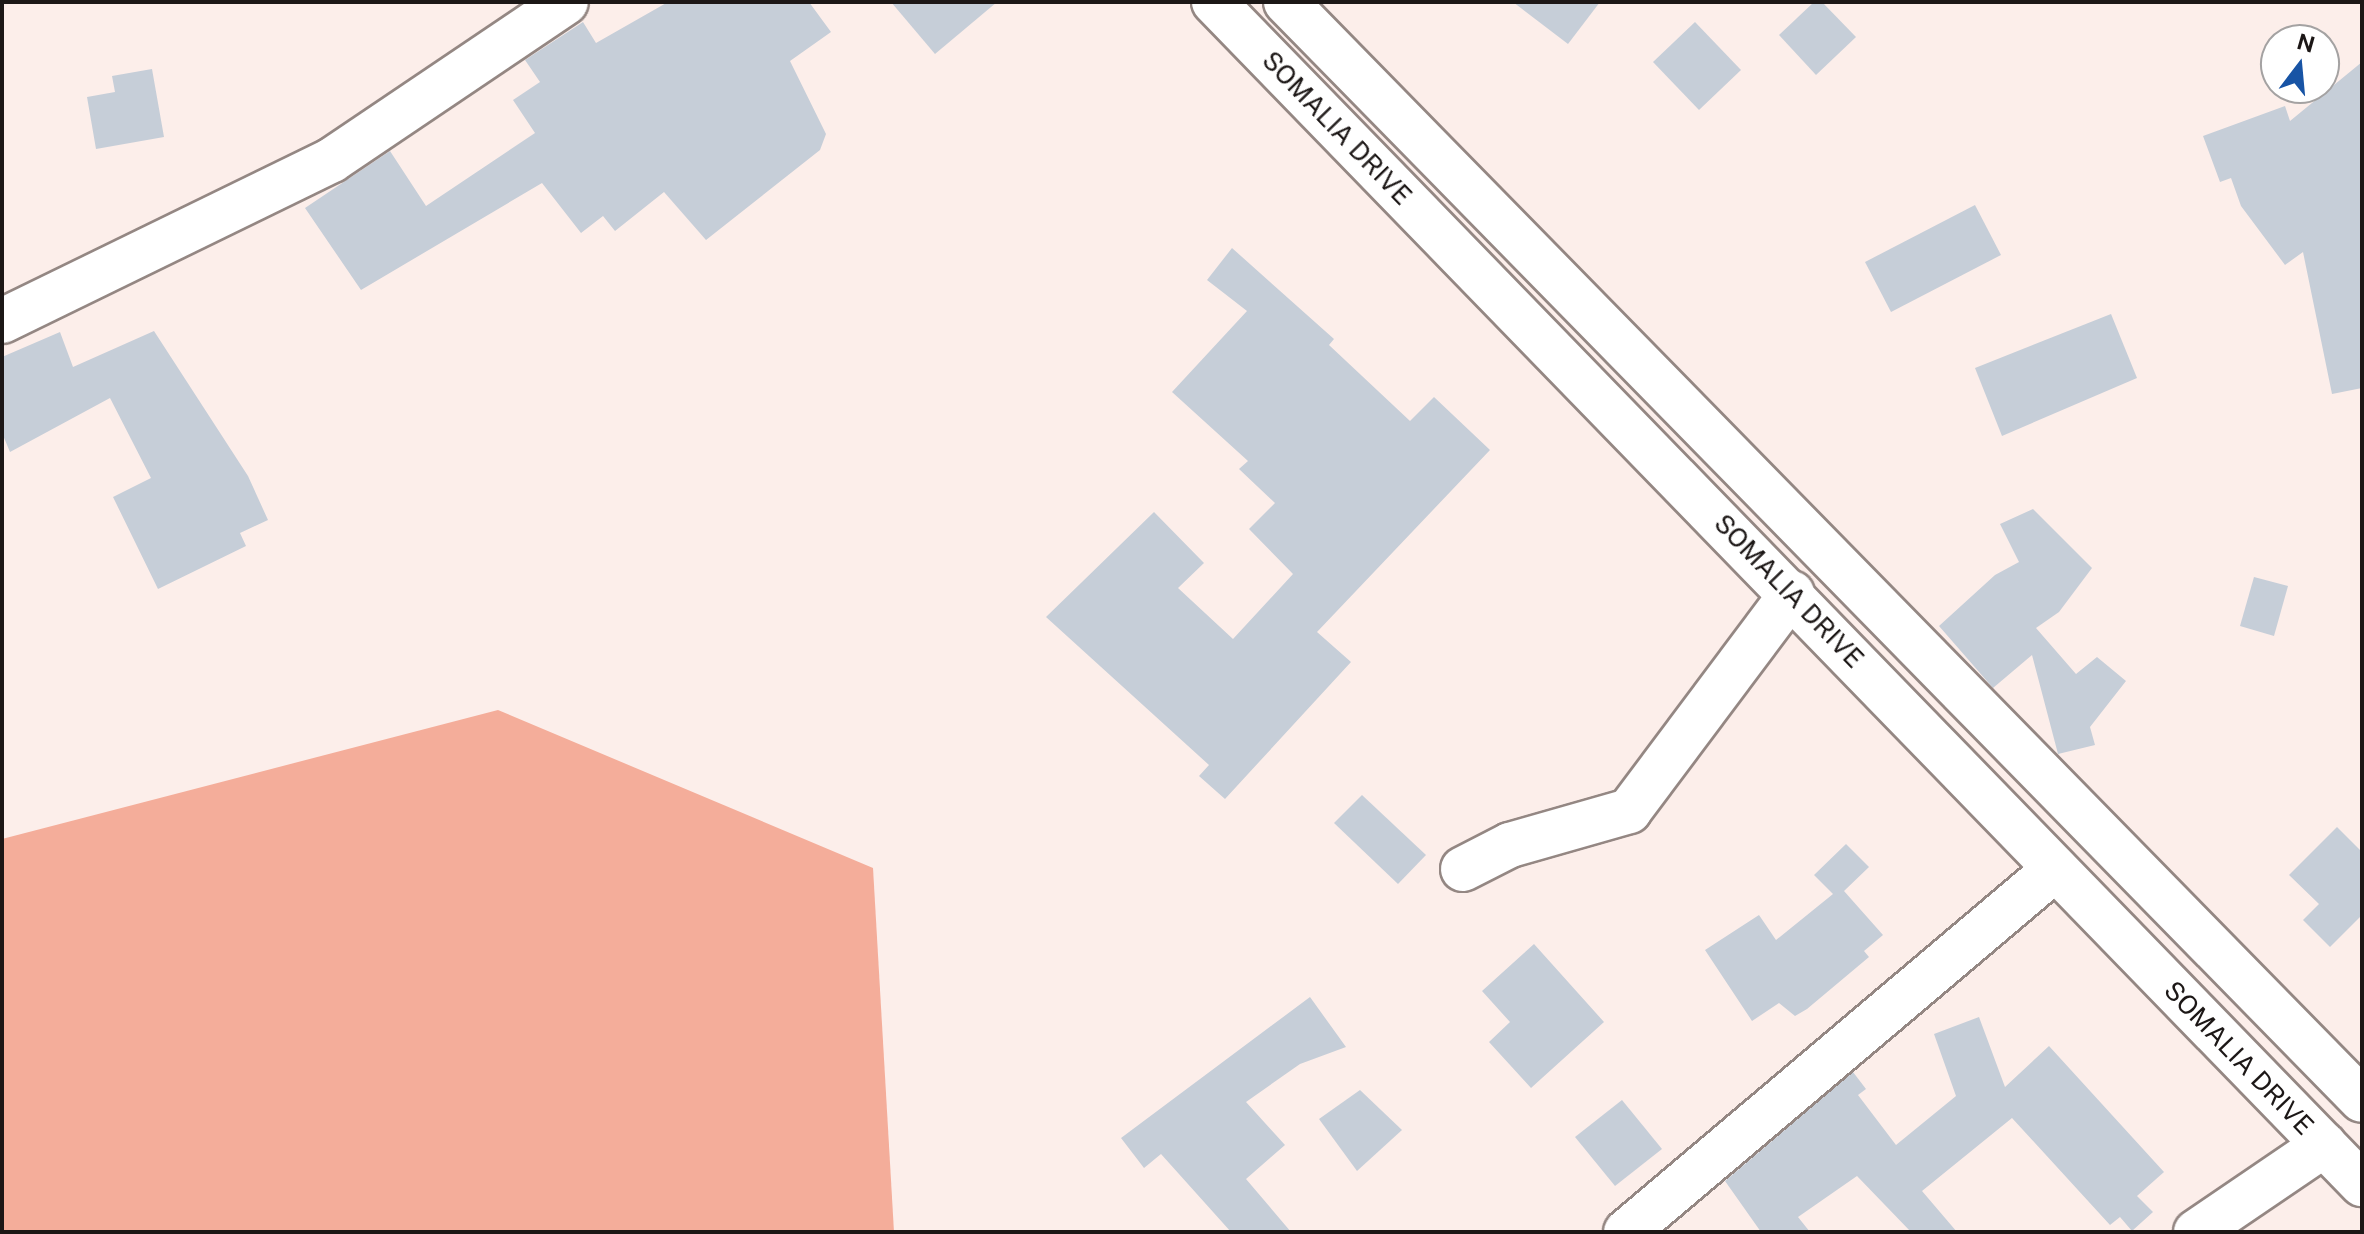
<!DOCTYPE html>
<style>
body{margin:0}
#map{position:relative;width:2364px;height:1234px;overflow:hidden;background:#fceeea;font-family:"Public Sans",sans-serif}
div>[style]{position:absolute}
.green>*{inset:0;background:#f4ad9a}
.building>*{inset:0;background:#c6ced8}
.roads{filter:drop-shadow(2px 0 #948783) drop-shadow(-2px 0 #948783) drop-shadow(0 2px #948783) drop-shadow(0 -2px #948783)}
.minor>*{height:44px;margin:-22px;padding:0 22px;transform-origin:22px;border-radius:22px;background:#fff}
.primary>*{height:44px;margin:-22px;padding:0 22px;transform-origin:22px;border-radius:22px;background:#fff}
span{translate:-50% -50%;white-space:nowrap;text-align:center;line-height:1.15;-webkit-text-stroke:8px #fff;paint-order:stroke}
.street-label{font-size:26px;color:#1c1716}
.frame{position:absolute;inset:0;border:4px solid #1c1716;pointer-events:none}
.north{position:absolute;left:2260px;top:24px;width:80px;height:80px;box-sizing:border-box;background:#fff;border:2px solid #a4a2a2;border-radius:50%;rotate:16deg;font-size:22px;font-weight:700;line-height:32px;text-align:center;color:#1c1716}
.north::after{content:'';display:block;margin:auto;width:28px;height:36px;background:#1854a5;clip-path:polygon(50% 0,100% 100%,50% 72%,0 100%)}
</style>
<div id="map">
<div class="green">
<i style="clip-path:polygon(498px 710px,873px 868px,894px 1232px,2px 1232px,2px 839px)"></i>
</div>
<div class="building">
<i style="clip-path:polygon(668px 2px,809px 2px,831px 32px,790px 61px,826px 134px,820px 150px,706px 240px,664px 192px,615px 231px,603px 216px,581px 233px,542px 183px,361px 290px,305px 208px,390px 151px,426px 206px,535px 133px,513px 100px,540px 82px,525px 60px,583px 22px,596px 43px)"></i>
<i style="clip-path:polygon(891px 2px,997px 2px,935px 54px)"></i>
<i style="clip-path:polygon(1513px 2px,1600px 2px,1568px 44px)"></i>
<i style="clip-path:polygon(1814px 2px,1822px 2px,1856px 37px,1816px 75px,1779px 35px)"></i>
<i style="clip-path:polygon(1695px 22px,1741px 70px,1699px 110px,1653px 62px)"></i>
<i style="clip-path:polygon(2362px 62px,2362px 388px,2332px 394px,2303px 252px,2285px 265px,2241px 206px,2231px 178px,2220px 182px,2203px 136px,2285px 106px,2290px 121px)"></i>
<i style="clip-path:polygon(152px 69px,164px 137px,96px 149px,87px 97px,115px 92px,112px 76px)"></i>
<i style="clip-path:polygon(1975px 205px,2001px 255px,1891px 312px,1865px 262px)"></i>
<i style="clip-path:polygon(1232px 248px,1334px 339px,1329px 345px,1410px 421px,1434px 397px,1490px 450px,1317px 632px,1351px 662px,1225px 799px,1199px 776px,1209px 765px,1046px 617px,1154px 512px,1204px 563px,1178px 588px,1233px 639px,1293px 574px,1249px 529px,1275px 503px,1239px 469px,1248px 461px,1172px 392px,1247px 311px,1207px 280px)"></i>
<i style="clip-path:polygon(2111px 314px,2137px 378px,2002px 436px,1975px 368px)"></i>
<i style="clip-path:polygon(154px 331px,248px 476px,268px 520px,240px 533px,246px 546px,158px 589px,113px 497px,151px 478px,110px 398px,10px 452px,2px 433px,2px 357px,60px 332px,73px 367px)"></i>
<i style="clip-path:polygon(2033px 509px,2092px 568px,2059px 612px,2036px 628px,2076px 674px,2097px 657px,2126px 681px,2090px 727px,2095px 745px,2058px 754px,2032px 655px,1993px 688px,1939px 626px,1995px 575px,2019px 562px,2000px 524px)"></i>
<i style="clip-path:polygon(2254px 577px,2288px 586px,2274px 636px,2240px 626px)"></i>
<i style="clip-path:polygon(1362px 795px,1426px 855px,1398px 884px,1334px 823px)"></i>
<i style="clip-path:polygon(2337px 827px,2362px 852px,2362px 915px,2330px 947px,2303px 920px,2319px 904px,2289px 875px)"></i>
<i style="clip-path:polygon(1846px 844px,1869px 867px,1844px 891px,1883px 935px,1864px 951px,1869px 957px,1807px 1009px,1795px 1016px,1779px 1003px,1752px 1021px,1705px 950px,1759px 915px,1776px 940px,1833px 894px,1814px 875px)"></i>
<i style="clip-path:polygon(1534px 944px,1604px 1022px,1531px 1088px,1489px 1042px,1510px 1022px,1482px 991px)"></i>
<i style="clip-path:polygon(1310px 997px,1346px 1047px,1300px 1064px,1246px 1102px,1285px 1145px,1246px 1179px,1291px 1232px,1231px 1232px,1161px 1154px,1144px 1168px,1121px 1138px)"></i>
<i style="clip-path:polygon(1979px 1017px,2005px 1087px,2049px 1046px,2164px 1172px,2137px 1196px,2153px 1212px,2132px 1231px,2120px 1217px,2110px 1225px,2012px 1118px,1922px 1191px,1957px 1232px,1911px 1232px,1857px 1176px,1798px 1217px,1810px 1232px,1761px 1232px,1725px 1181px,1853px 1072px,1866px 1089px,1858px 1095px,1896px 1145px,1956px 1096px,1934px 1034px)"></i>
<i style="clip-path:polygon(1360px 1090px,1402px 1130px,1357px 1171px,1319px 1119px)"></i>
<i style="clip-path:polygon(1622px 1100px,1662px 1149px,1615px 1186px,1575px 1137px)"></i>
</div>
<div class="roads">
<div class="minor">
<i style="left:2px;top:321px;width:367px;rotate:-26deg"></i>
<i style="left:332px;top:160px;width:282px;rotate:-34deg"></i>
<i style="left:1463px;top:869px;width:53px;rotate:-27.1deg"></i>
<i style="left:1510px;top:845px;width:124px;rotate:-15.9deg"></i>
<i style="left:1629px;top:811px;width:272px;rotate:-53.2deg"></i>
<i style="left:1626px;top:1232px;width:561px;rotate:-40.22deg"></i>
<i style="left:2196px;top:1232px;width:155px;rotate:-34.2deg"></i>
</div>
<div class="primary">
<i style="left:1214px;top:2px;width:1648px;rotate:45.84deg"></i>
<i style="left:1286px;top:2px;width:1537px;rotate:45.58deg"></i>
</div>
</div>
<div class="street-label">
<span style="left:1337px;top:128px;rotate:46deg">SOMALIA DRIVE</span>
<span style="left:1789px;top:591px;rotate:46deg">SOMALIA DRIVE</span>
<span style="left:2239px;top:1058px;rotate:46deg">SOMALIA DRIVE</span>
</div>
<div class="frame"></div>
<div class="north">N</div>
</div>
